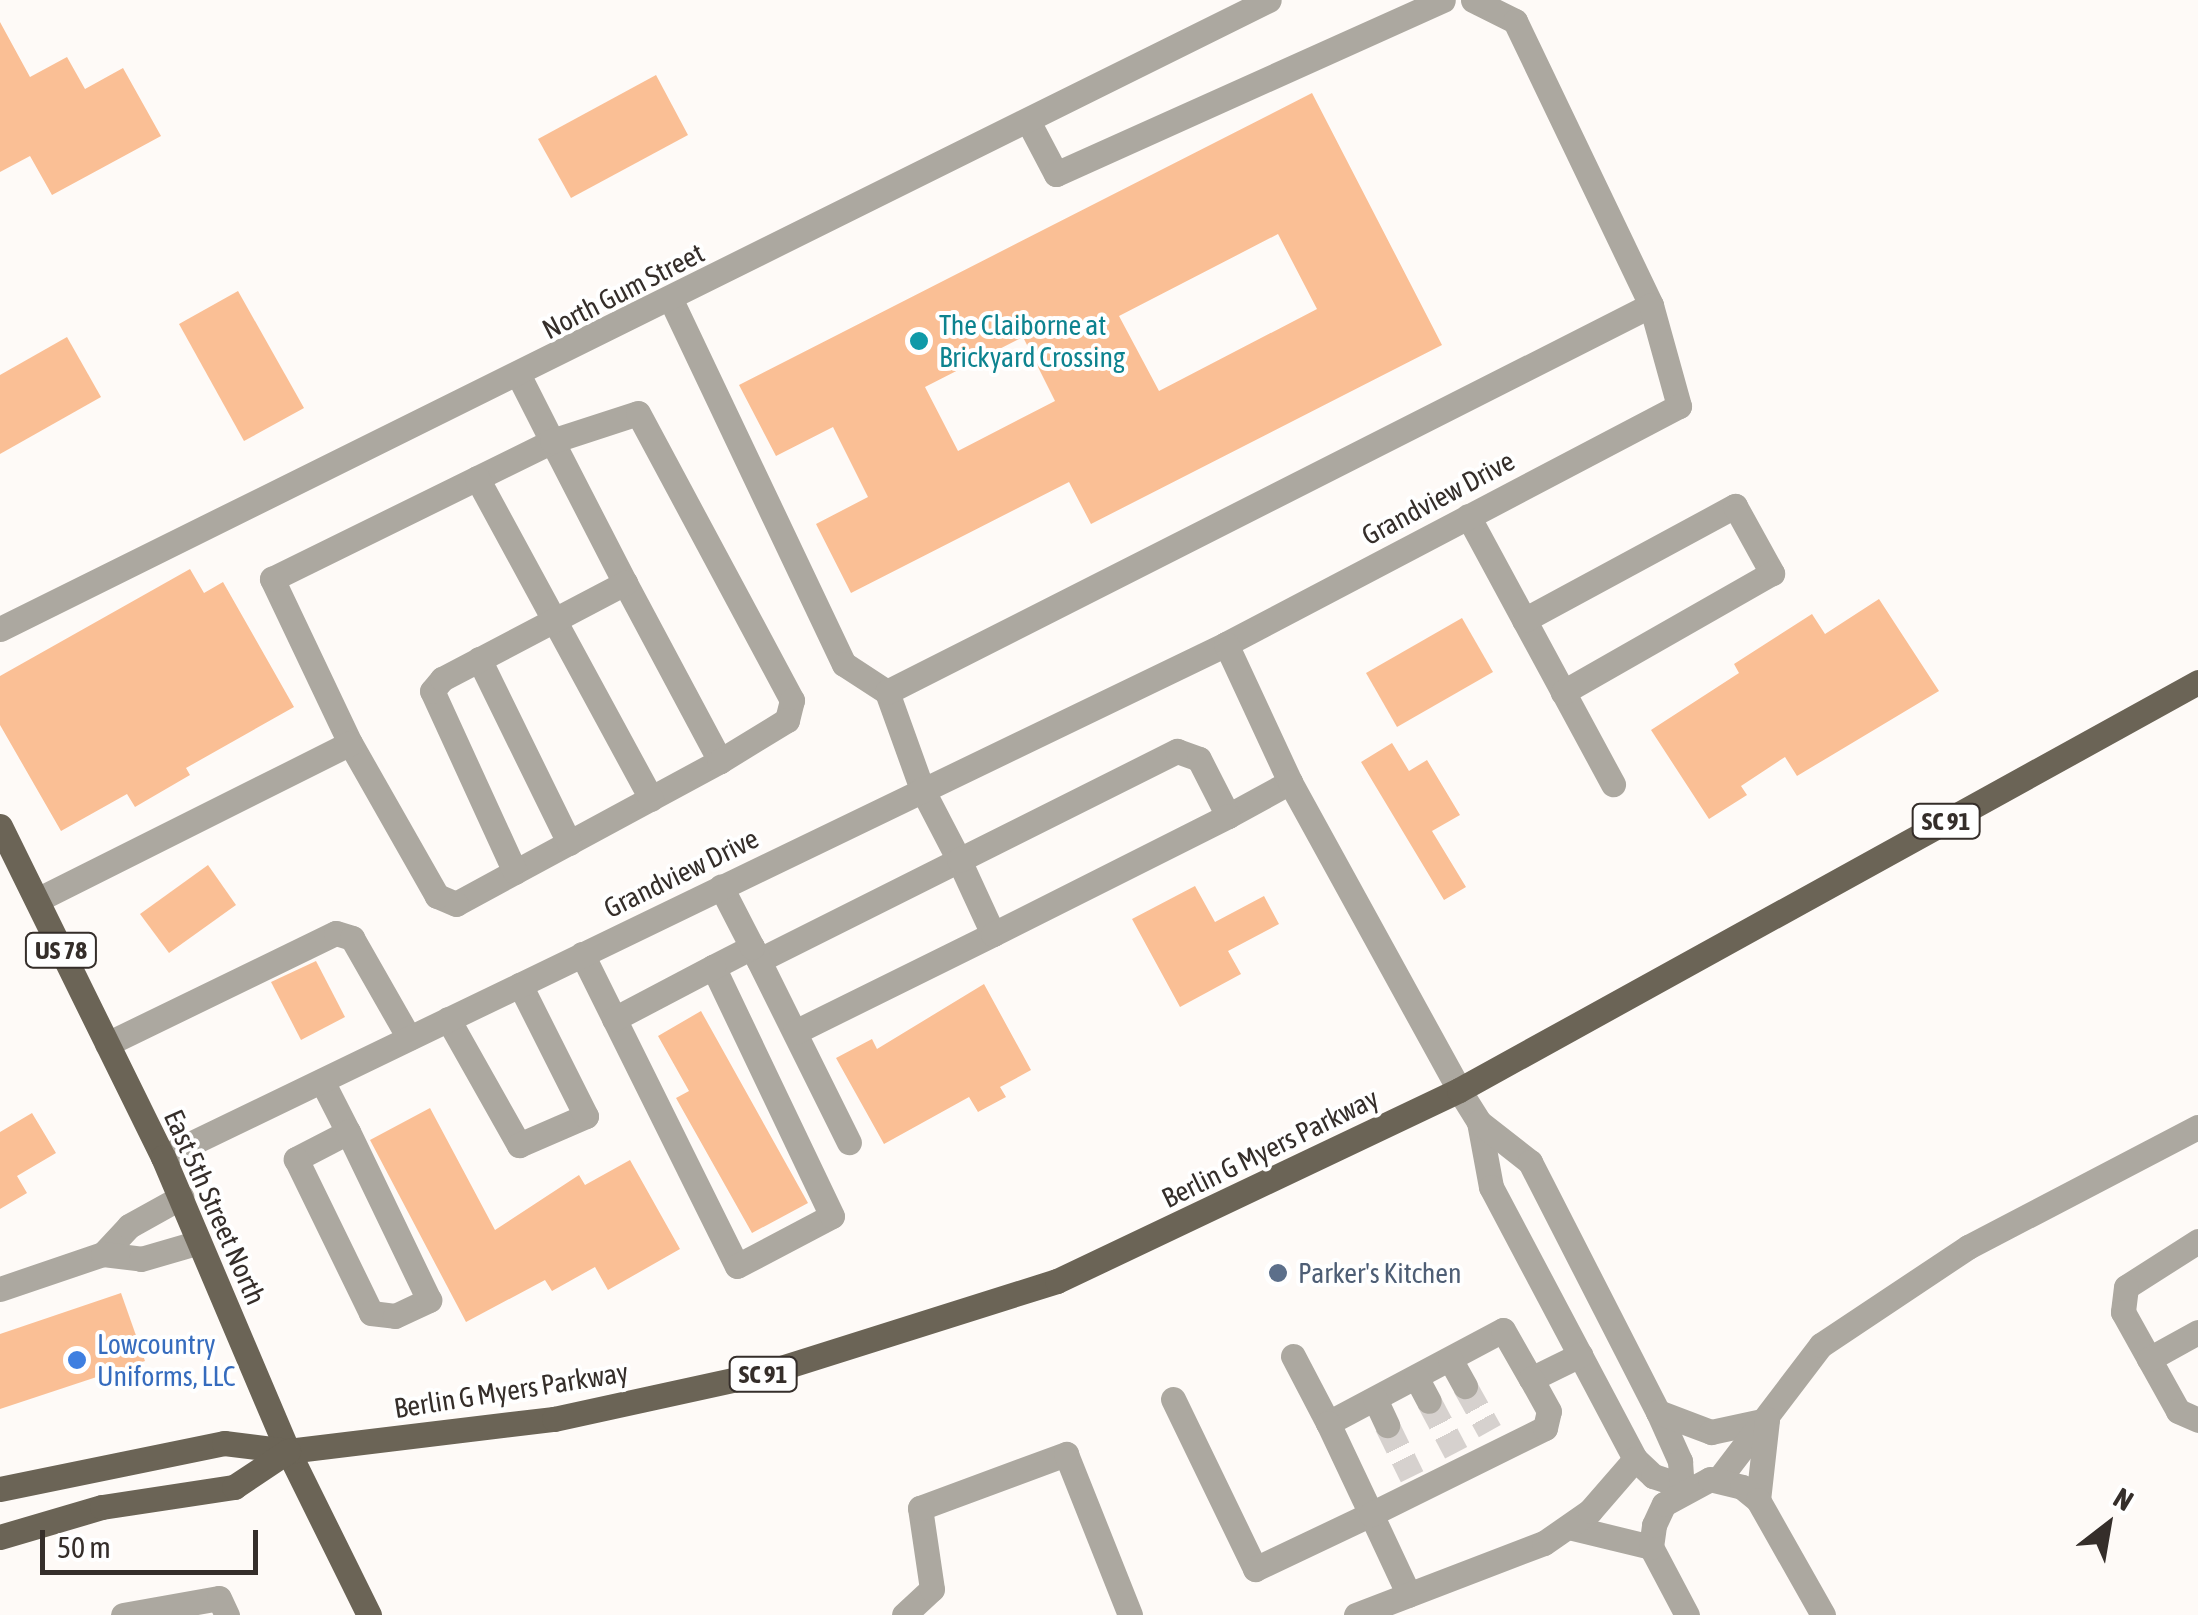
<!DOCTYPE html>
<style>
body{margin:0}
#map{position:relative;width:2198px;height:1615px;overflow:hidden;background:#fefaf7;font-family:"Asap Condensed",sans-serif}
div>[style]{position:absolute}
.building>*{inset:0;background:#fabf95}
.minor-tunnel>*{height:25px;margin-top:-12.5px;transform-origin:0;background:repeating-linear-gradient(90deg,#d6d1ce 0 25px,transparent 0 37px)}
.minor>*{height:25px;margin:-12.5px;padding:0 12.5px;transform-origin:12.5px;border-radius:12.5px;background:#aca8a0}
.major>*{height:25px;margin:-12.5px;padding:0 12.5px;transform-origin:12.5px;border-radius:12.5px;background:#6b6456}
.dots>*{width:28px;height:28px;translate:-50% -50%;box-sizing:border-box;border:5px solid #fff;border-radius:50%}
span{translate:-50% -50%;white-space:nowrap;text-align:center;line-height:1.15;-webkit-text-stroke:8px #fff;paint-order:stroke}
.shield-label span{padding:2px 8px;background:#fff;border:2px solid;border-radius:8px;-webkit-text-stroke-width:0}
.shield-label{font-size:25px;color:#352e2a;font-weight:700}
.street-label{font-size:28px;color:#352e2a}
.culture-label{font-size:28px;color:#0d838f}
.left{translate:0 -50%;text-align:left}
.service-label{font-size:28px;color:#4e5e75}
.shop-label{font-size:28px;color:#366cbe}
.north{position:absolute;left:2058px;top:1475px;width:100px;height:100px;-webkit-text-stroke:8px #fff;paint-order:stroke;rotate:31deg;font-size:28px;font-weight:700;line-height:40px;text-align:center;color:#352e2a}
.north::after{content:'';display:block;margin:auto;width:35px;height:45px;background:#352e2a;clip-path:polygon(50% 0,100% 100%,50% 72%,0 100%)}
.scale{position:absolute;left:40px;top:1530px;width:218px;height:45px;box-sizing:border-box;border:5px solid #352e2a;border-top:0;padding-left:12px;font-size:30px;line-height:35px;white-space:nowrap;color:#352e2a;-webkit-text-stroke:8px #fff;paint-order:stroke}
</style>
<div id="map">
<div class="building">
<i style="clip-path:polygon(0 22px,30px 77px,67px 57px,85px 89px,123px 68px,161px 136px,52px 195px,30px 156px,0 172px)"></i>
<i style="clip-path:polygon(656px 75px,688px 135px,571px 198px,538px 139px)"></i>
<i style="clip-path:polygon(evenodd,1312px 93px,1442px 345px,1091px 524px,1069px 482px,851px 593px,816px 524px,868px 497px,833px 427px,776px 456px,739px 385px,1312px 93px,1278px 234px,1317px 309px,1159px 391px,1119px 316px,1278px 234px,1312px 93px,1023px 337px,1055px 401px,958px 451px,925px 387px,1023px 337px)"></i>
<i style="clip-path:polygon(238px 291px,304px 408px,244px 441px,179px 324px)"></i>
<i style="clip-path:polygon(67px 337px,101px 397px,0 454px,0 375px)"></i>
<i style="clip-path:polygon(190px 569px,204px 593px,223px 582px,294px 707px,186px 768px,190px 775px,135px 807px,127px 794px,61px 831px,0 725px,0 676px)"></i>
<i style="clip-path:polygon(1879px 599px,1939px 691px,1797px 776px,1785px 757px,1741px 786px,1747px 795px,1709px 819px,1651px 730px,1739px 673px,1734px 664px,1812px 614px,1825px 634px)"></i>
<i style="clip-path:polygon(1462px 618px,1493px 672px,1397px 727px,1366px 673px)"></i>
<i style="clip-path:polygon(1392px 743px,1409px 771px,1427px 760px,1460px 815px,1432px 831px,1466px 887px,1444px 900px,1361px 762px)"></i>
<i style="clip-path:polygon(208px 865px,236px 905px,169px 953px,140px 914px)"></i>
<i style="clip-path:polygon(1195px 886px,1215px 922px,1264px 896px,1279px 924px,1228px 951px,1241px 974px,1180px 1007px,1132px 919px)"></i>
<i style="clip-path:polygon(316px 961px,345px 1017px,301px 1040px,271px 982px)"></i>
<i style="clip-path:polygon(984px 984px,1031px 1070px,1000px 1087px,1006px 1097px,978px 1112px,969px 1097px,884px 1144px,836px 1058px,872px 1039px,877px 1049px)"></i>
<i style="clip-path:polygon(701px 1011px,808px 1203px,752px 1233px,676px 1098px,689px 1091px,658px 1036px)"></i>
<i style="clip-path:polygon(430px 1108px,495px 1230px,579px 1175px,585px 1185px,630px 1160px,680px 1249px,608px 1290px,595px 1267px,552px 1291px,545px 1280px,466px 1322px,370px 1140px)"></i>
<i style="clip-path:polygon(32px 1113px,56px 1153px,17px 1176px,27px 1193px,0 1209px,0 1132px)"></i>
<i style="clip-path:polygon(121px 1293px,145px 1361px,0 1409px,0 1334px)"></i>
</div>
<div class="minor-tunnel">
<i style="left:1465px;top:1386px;width:51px;rotate:60.9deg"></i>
<i style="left:1429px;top:1401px;width:58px;rotate:62.1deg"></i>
<i style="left:1387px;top:1425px;width:57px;rotate:63.9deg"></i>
</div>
<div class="minor">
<i style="left:1473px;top:0;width:47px;rotate:26.6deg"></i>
<i style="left:1515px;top:21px;width:315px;rotate:64.4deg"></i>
<i style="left:1028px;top:121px;width:60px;rotate:62.2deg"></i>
<i style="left:1056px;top:174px;width:424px;rotate:-24.2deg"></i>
<i style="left:671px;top:300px;width:403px;rotate:64.6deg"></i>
<i style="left:844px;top:664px;width:51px;rotate:33.1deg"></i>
<i style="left:887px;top:692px;width:103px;rotate:70.2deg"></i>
<i style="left:922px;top:789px;width:80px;rotate:62.5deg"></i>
<i style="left:959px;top:860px;width:224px;rotate:153.4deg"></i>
<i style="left:519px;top:376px;width:73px;rotate:63.1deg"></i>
<i style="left:552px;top:441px;width:160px;rotate:62.8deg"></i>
<i style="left:625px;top:583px;width:202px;rotate:61.9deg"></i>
<i style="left:720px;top:761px;width:300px;rotate:151.6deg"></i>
<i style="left:456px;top:904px;width:21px;rotate:-157deg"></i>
<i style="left:437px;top:896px;width:176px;rotate:-119.6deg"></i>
<i style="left:350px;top:743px;width:182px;rotate:-115.4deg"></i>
<i style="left:272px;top:579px;width:312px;rotate:-26.2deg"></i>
<i style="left:552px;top:441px;width:90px;rotate:-18deg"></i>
<i style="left:638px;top:413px;width:326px;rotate:61.8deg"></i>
<i style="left:792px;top:700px;width:21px;rotate:104deg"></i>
<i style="left:787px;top:720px;width:79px;rotate:148.5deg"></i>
<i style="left:477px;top:478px;width:365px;rotate:61.5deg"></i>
<i style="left:1468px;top:516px;width:305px;rotate:61.6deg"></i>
<i style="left:1524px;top:620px;width:240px;rotate:-28.4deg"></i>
<i style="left:1735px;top:506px;width:77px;rotate:61.1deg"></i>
<i style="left:1772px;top:573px;width:241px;rotate:150.3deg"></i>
<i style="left:0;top:629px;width:1416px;rotate:-26.37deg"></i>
<i style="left:479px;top:659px;width:205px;rotate:63.9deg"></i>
<i style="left:887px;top:692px;width:856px;rotate:-26.86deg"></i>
<i style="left:1651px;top:305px;width:105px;rotate:74.5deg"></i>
<i style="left:1679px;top:406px;width:512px;rotate:152.28deg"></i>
<i style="left:1228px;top:816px;width:71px;rotate:-28.7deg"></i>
<i style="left:515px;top:872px;width:199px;rotate:-114.6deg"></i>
<i style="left:432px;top:691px;width:16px;rotate:-50deg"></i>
<i style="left:442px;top:679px;width:207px;rotate:-27.7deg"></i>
<i style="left:37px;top:900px;width:350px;rotate:-26.6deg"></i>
<i style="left:752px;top:947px;width:218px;rotate:63.6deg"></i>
<i style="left:582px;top:954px;width:348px;rotate:63.6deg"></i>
<i style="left:737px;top:1266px;width:107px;rotate:-27.8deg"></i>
<i style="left:832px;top:1216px;width:276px;rotate:-115.5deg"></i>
<i style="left:713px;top:967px;width:44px;rotate:-27.1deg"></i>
<i style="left:752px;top:947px;width:68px;rotate:-117.3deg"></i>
<i style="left:448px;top:1019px;width:145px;rotate:60.6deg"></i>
<i style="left:519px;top:1145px;width:73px;rotate:-23.4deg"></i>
<i style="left:586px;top:1116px;width:147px;rotate:-116.7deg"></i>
<i style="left:614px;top:1019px;width:112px;rotate:-27.7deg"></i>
<i style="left:795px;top:1032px;width:221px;rotate:-26.3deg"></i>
<i style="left:993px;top:934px;width:81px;rotate:-114.7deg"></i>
<i style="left:959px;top:860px;width:244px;rotate:-26.6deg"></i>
<i style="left:1177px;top:751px;width:23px;rotate:20deg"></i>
<i style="left:1199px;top:759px;width:64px;rotate:63deg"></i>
<i style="left:1228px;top:816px;width:263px;rotate:153.3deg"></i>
<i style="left:107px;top:1044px;width:254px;rotate:-25.9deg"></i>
<i style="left:336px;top:933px;width:17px;rotate:17deg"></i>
<i style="left:352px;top:938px;width:115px;rotate:60.3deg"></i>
<i style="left:322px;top:1081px;width:57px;rotate:63deg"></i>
<i style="left:348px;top:1132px;width:59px;rotate:152.6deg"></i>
<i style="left:296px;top:1159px;width:171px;rotate:64deg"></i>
<i style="left:371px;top:1313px;width:24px;rotate:7deg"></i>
<i style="left:395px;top:1316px;width:38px;rotate:-25deg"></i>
<i style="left:429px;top:1300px;width:187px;rotate:-115.7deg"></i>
<i style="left:1479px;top:1122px;width:66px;rotate:79.5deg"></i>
<i style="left:1491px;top:1187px;width:308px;rotate:62.1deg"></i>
<i style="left:1635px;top:1459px;width:25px;rotate:43deg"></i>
<i style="left:1653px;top:1476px;width:26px;rotate:18deg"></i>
<i style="left:163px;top:1157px;width:1180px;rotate:-25.76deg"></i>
<i style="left:1226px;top:644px;width:152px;rotate:65.1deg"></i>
<i style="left:1290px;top:782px;width:351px;rotate:61.2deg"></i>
<i style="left:1459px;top:1090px;width:38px;rotate:58deg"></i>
<i style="left:1479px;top:1122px;width:65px;rotate:38.1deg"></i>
<i style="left:1530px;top:1162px;width:281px;rotate:62.9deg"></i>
<i style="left:1658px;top:1412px;width:54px;rotate:65.8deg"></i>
<i style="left:1680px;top:1461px;width:31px;rotate:86deg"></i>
<i style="left:2198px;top:1241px;width:85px;rotate:147.4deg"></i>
<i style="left:2126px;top:1287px;width:25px;rotate:97deg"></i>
<i style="left:2123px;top:1312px;width:113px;rotate:60.9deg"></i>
<i style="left:2178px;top:1411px;width:22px;rotate:24deg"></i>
<i style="left:103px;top:1254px;width:38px;rotate:-47deg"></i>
<i style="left:129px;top:1226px;width:60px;rotate:-29.1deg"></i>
<i style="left:0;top:1289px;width:109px;rotate:-18.8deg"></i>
<i style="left:103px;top:1254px;width:38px;rotate:7deg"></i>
<i style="left:141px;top:1259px;width:60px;rotate:-16.3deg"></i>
<i style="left:1293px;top:1356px;width:76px;rotate:62.4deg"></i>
<i style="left:1328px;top:1423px;width:198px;rotate:-28deg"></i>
<i style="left:1503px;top:1330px;width:56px;rotate:60.3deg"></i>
<i style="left:1531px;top:1379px;width:55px;rotate:-26.1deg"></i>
<i style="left:1450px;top:1359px;width:31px;rotate:61deg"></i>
<i style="left:2149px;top:1359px;width:56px;rotate:-28.9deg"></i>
<i style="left:1416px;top:1377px;width:27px;rotate:62deg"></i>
<i style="left:1173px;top:1399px;width:189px;rotate:64.2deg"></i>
<i style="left:1255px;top:1569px;width:128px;rotate:-25.4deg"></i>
<i style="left:1371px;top:1514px;width:89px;rotate:64.9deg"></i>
<i style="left:1375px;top:1399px;width:29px;rotate:65deg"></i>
<i style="left:1658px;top:1412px;width:57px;rotate:20.7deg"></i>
<i style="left:1711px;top:1432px;width:57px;rotate:-12.1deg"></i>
<i style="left:1328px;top:1423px;width:101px;rotate:64.7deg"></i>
<i style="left:1371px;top:1514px;width:194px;rotate:-26.3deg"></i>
<i style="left:1545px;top:1428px;width:17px;rotate:-77deg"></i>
<i style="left:1549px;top:1411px;width:37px;rotate:-119deg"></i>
<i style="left:1718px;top:1480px;width:170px;rotate:-52.7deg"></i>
<i style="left:1821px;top:1345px;width:177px;rotate:-33.7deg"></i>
<i style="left:1968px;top:1247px;width:259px;rotate:-27.6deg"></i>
<i style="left:1758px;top:1500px;width:81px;rotate:-83.6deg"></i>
<i style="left:1569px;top:1527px;width:84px;rotate:13.7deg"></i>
<i style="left:123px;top:1615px;width:97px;rotate:-10deg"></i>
<i style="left:219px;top:1598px;width:19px;rotate:65deg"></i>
<i style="left:904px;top:1615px;width:38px;rotate:-43deg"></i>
<i style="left:932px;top:1589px;width:82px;rotate:-98.4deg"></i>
<i style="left:920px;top:1508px;width:156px;rotate:-20.3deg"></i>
<i style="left:1066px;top:1454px;width:173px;rotate:68.3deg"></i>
<i style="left:1356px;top:1615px;width:201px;rotate:-21deg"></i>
<i style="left:1544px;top:1543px;width:56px;rotate:-34.8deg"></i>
<i style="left:1590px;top:1511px;width:69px;rotate:-49.1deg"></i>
<i style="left:1687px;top:1615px;width:77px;rotate:-117.9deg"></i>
<i style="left:1651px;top:1547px;width:22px;rotate:-82deg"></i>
<i style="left:1654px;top:1525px;width:23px;rotate:-65deg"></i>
<i style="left:1664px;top:1504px;width:52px;rotate:-28.5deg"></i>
<i style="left:1710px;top:1479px;width:33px;rotate:14deg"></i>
<i style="left:1742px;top:1487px;width:21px;rotate:39deg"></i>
<i style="left:1758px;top:1500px;width:132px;rotate:60.5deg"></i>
</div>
<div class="major">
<i style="left:0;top:826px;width:369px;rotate:63.8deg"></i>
<i style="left:163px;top:1157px;width:319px;rotate:67deg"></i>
<i style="left:288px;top:1451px;width:183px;rotate:63.7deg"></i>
<i style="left:0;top:1489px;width:229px;rotate:-11.6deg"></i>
<i style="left:224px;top:1443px;width:64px;rotate:7.1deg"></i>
<i style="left:288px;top:1451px;width:268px;rotate:-6.9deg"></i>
<i style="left:554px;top:1419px;width:216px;rotate:-12.3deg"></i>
<i style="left:765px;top:1373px;width:306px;rotate:-17.5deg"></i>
<i style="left:1057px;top:1281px;width:445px;rotate:-25.4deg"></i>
<i style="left:1459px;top:1090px;width:844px;rotate:-28.9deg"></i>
<i style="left:0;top:1537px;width:106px;rotate:-16.4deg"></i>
<i style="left:102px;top:1507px;width:134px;rotate:-8.6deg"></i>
<i style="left:234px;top:1487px;width:65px;rotate:-33.7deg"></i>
</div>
<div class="dots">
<i style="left:919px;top:341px;background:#0f9aa8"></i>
<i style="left:1278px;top:1273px;background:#5c6f8a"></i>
<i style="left:77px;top:1360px;background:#3f7fe0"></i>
</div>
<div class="shield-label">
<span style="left:1946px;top:821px">SC 91</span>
<span style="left:61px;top:950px">US 78</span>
<span style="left:763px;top:1374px">SC 91</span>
</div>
<div class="street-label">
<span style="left:623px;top:291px;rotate:-27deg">North Gum Street</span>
<span style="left:1438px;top:498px;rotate:-28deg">Grandview Drive</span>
<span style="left:681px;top:873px;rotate:-26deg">Grandview Drive</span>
<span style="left:1270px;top:1148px;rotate:-26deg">Berlin G Myers Parkway</span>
<span style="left:215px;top:1207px;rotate:66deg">East 5th Street North</span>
<span style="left:511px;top:1390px;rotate:-9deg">Berlin G Myers Parkway</span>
</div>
<div class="culture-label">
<span class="left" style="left:939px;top:341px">The Claiborne at<br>Brickyard Crossing</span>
</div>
<div class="service-label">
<span class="left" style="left:1298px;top:1273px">Parker's Kitchen</span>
</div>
<div class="shop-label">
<span class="left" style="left:97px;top:1360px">Lowcountry<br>Uniforms, LLC</span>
</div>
<div class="north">N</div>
<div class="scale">50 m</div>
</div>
